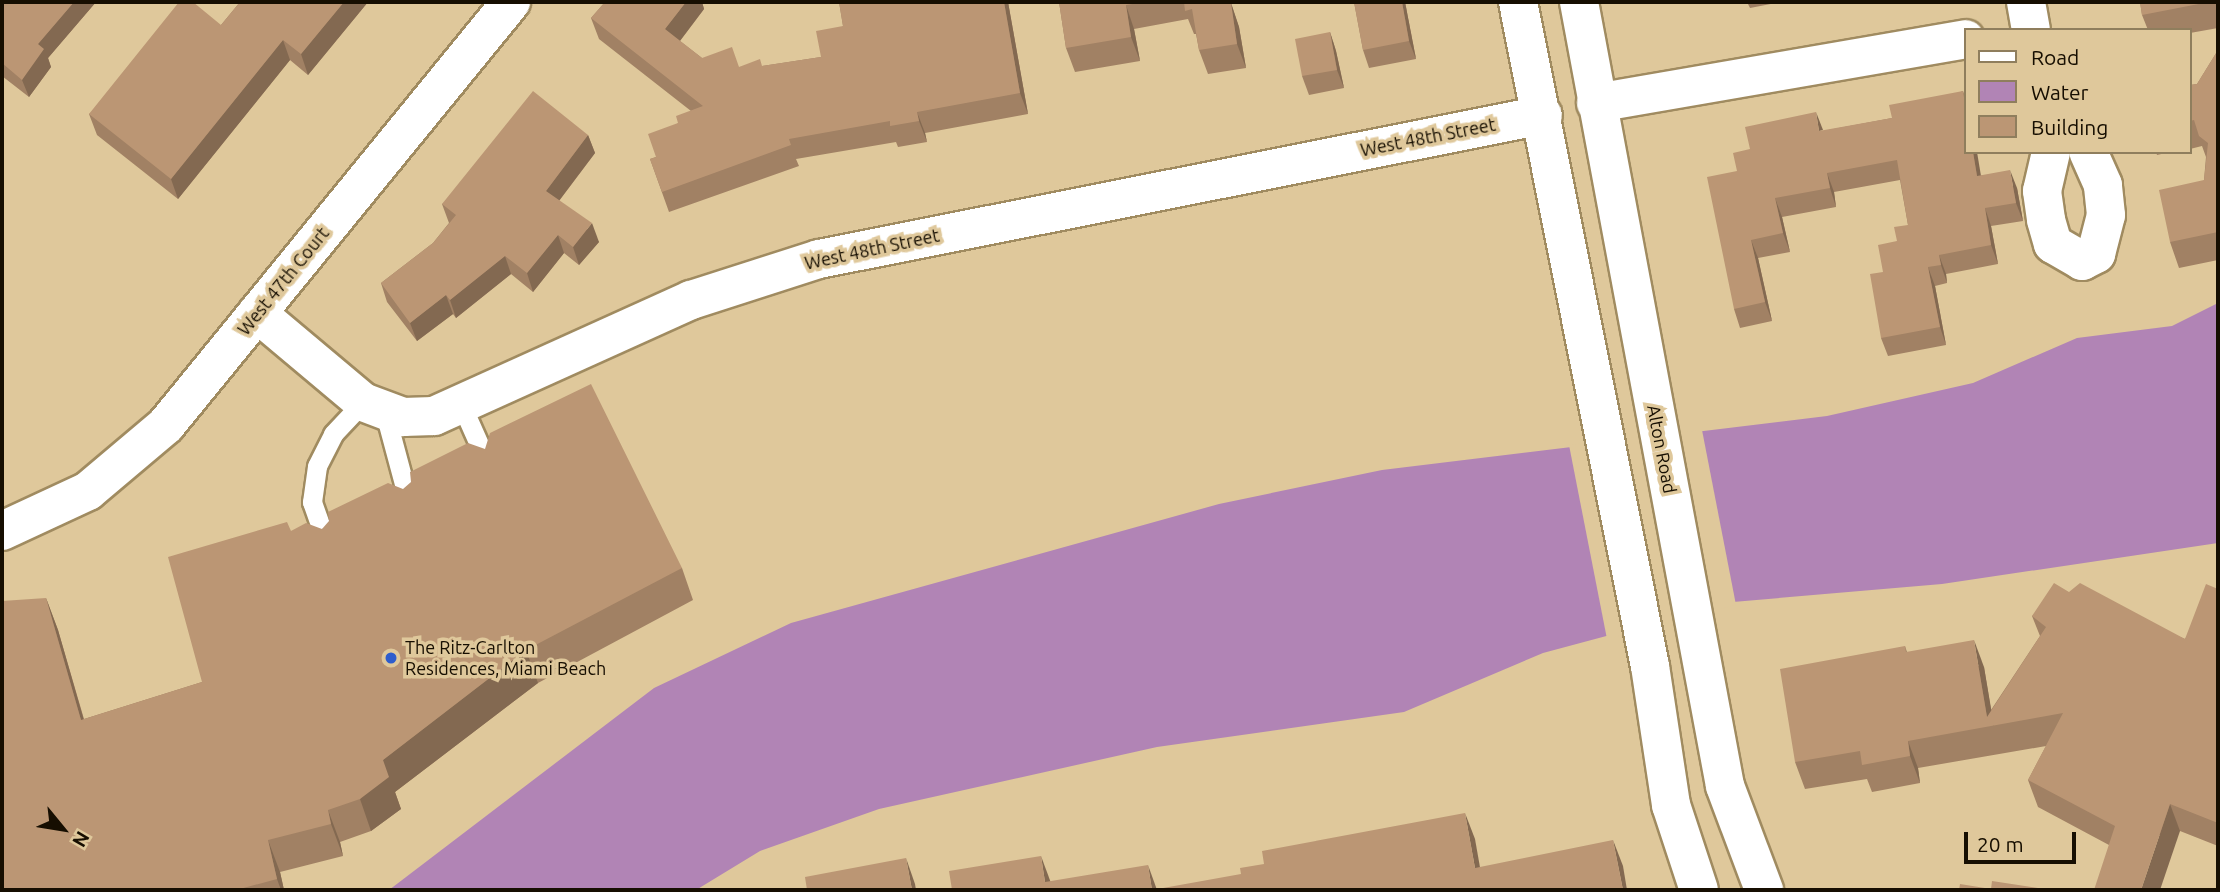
<!DOCTYPE html>
<style>
body{margin:0}
#map{position:relative;width:2220px;height:892px;overflow:hidden;background:#dfc89b;font-family:Ubuntu,sans-serif}
div>[style]{position:absolute}
.water>*{inset:0;background:#b184b5}
.pier>*{inset:0;background:#dfc89b}
.roads{filter:drop-shadow(2px 0 #a08b60) drop-shadow(-2px 0 #a08b60) drop-shadow(0 2px #a08b60) drop-shadow(0 -2px #a08b60)}
.lane>*{height:19px;margin:-9.5px;padding:0 9.5px;transform-origin:9.5px;border-radius:9.5px;background:#fff}
.street>*{height:38px;margin:-19px;padding:0 19px;transform-origin:19px;border-radius:19px;background:#fff}
.primary>*{height:38px;margin:-19px;padding:0 19px;transform-origin:19px;border-radius:19px;background:#fff}
.wall>*{inset:0;background:#a18164}
.shaded-wall>*{inset:0;background:#836951}
.building>*{inset:0;background:#bb9674}
.dots>*{width:19px;height:19px;translate:-50% -50%;box-sizing:border-box;border:4px solid #dfc89b;border-radius:50%}
span{translate:-50% -50%;white-space:nowrap;text-align:center;line-height:1.15;-webkit-text-stroke:7px #dfc89b;paint-order:stroke}
.street-label{font-size:18px;color:#160e01}
.poi-label{font-size:18px;color:#160e01}
.left{translate:0 -50%;text-align:left}
.frame{position:absolute;inset:0;border:4px solid #160e01;pointer-events:none}
.legend{position:absolute;left:1964px;top:28px;width:228px;height:126px;box-sizing:border-box;background:#dfc89b;border:2px solid #8f7e5d;margin:0;padding:9px 12px;list-style:none;font-size:21px;color:#160e01}
.legend li{display:flex;align-items:center;gap:14px;height:35px}
.legend b{width:35px;border:2px solid #8f7e5d}
.north{position:absolute;left:28px;top:794px;width:70px;height:70px;-webkit-text-stroke:5px #dfc89b;paint-order:stroke;rotate:120deg;font-size:19px;font-weight:700;line-height:28px;text-align:center;color:#160e01}
.north::after{content:'';display:block;margin:auto;width:24px;height:32px;background:#160e01;clip-path:polygon(50% 0,100% 100%,50% 72%,0 100%)}
.scale{position:absolute;left:1964px;top:832px;width:112px;height:32px;box-sizing:border-box;border:4px solid #160e01;border-top:0;padding-left:9px;font-size:21px;line-height:24px;white-space:nowrap;color:#160e01;-webkit-text-stroke:5px #dfc89b;paint-order:stroke}
</style>
<div id="map">
<div class="water">
<i style="clip-path:polygon(2218px 303px,2218px 543px,1942px 584px,1733px 602px,1543px 653px,1404px 712px,1157px 747px,879px 809px,760px 851px,696px 890px,389px 890px,654px 688px,791px 623px,1219px 504px,1382px 470px,1827px 416px,1973px 383px,2077px 338px,2172px 326px)"></i>
</div>
<div class="pier">
<i style="clip-path:polygon(1702px 430px,1736px 605px,1607px 639px,1569px 445px)"></i>
</div>
<div class="roads">
<div class="lane">
<i style="left:462px;top:406px;width:69px;rotate:66deg"></i>
<i style="left:385px;top:413px;width:100px;rotate:75deg"></i>
<i style="left:329px;top:550px;width:51px;rotate:-109.5deg"></i>
<i style="left:312px;top:502px;width:36px;rotate:-82deg"></i>
<i style="left:317px;top:466px;width:36px;rotate:-63deg"></i>
<i style="left:333px;top:434px;width:44px;rotate:-46.8deg"></i>
</div>
<div class="street">
<i style="left:2026px;top:2px;width:28px;rotate:80deg"></i>
<i style="left:1596px;top:103px;width:375px;rotate:-9.8deg"></i>
<i style="left:2051px;top:152px;width:40px;rotate:103deg"></i>
<i style="left:2042px;top:191px;width:29px;rotate:82deg"></i>
<i style="left:2046px;top:220px;width:25px;rotate:74deg"></i>
<i style="left:2053px;top:244px;width:34px;rotate:30deg"></i>
<i style="left:2082px;top:261px;width:16px;rotate:-27deg"></i>
<i style="left:2096px;top:254px;width:40px;rotate:-75.6deg"></i>
<i style="left:2106px;top:215px;width:30px;rotate:-96deg"></i>
<i style="left:2103px;top:185px;width:36px;rotate:-114deg"></i>
<i style="left:257px;top:313px;width:138px;rotate:40deg"></i>
<i style="left:363px;top:402px;width:43px;rotate:20.6deg"></i>
<i style="left:403px;top:417px;width:31px;rotate:-2deg"></i>
<i style="left:434px;top:416px;width:282px;rotate:-24.3deg"></i>
<i style="left:691px;top:300px;width:134px;rotate:-17.8deg"></i>
<i style="left:819px;top:259px;width:738px;rotate:-11.25deg"></i>
<i style="left:2px;top:531px;width:95px;rotate:-24.9deg"></i>
<i style="left:88px;top:491px;width:102px;rotate:-40.2deg"></i>
<i style="left:166px;top:425px;width:546px;rotate:-50.8deg"></i>
</div>
<div class="primary">
<i style="left:1518px;top:2px;width:677px;rotate:78.76deg"></i>
<i style="left:1650px;top:666px;width:141px;rotate:81.4deg"></i>
<i style="left:1671px;top:805px;width:89px;rotate:71.8deg"></i>
<i style="left:1579px;top:2px;width:797px;rotate:79.45deg"></i>
<i style="left:1725px;top:786px;width:111px;rotate:69.4deg"></i>
</div>
</div>
<div class="wall">
<i style="clip-path:polygon(2px 2px,96px 2px,48px 58px,51px 67px,29px 97px,2px 76px)"></i>
<i style="clip-path:polygon(240px 2px,368px 2px,308px 75px,290px 60px,178px 199px,97px 135px,89px 114px,221px 25px)"></i>
<i style="clip-path:polygon(605px 2px,702px 2px,704px 9px,680px 41px,702px 58px,739px 67px,762px 66px,821px 57px,843px 26px,839px 2px,1008px 2px,1028px 114px,925px 133px,927px 142px,898px 147px,896px 142px,796px 159px,799px 166px,669px 212px,650px 159px,656px 157px,678px 123px,691px 111px,599px 39px,591px 18px)"></i>
<i style="clip-path:polygon(1059px 2px,1226px 2px,1226px 4px,1231px 3px,1239px 27px,1246px 68px,1208px 74px,1199px 50px,1196px 34px,1194px 34px,1188px 19px,1134px 29px,1140px 61px,1075px 72px,1066px 48px)"></i>
<i style="clip-path:polygon(1354px 2px,1405px 2px,1416px 59px,1369px 68px,1363px 50px)"></i>
<i style="clip-path:polygon(1747px 2px,1781px 2px,1750px 8px)"></i>
<i style="clip-path:polygon(2140px 2px,2218px 2px,2218px 28px,2190px 33px,2190px 30px,2148px 30px,2142px 15px)"></i>
<i style="clip-path:polygon(1330px 32px,1336px 51px,1344px 88px,1309px 95px,1302px 76px)"></i>
<i style="clip-path:polygon(2218px 50px,2218px 260px,2179px 268px,2170px 242px,2204px 180px,2206px 157px,2202px 146px,2190px 149px,2190px 85px,2197px 84px)"></i>
<i style="clip-path:polygon(1963px 91px,1966px 99px,1980px 175px,2017px 188px,2023px 221px,1991px 226px,1998px 264px,1946px 274px,1947px 283px,1935px 286px,1946px 345px,1888px 356px,1881px 338px,1883px 272px,1897px 241px,1908px 225px,1900px 180px,1834px 192px,1836px 207px,1782px 217px,1790px 252px,1758px 258px,1772px 321px,1740px 328px,1734px 309px,1750px 149px,1823px 131px,1892px 118px)"></i>
<i style="clip-path:polygon(588px 135px,595px 153px,559px 201px,599px 242px,579px 265px,564px 253px,533px 292px,511px 274px,456px 318px,453px 314px,417px 341px,387px 302px,381px 283px,433px 243px,449px 223px,442px 204px)"></i>
<i style="clip-path:polygon(2156px 152px,2170px 152px,2157px 155px)"></i>
<i style="clip-path:polygon(403px 489px,682px 568px,693px 600px,538px 683px,395px 792px,401px 809px,371px 831px,340px 842px,343px 856px,280px 872px,284px 890px,2px 890px,46px 598px,58px 630px,84px 719px,202px 682px,291px 531px,322px 529px)"></i>
<i style="clip-path:polygon(2218px 589px,2218px 846px,2180px 831px,2109px 845px,2038px 807px,2028px 780px,2046px 746px,1918px 768px,1920px 783px,1872px 792px,1867px 779px,1805px 789px,1795px 762px,1905px 646px,1907px 652px,1984px 667px,1991px 710px,2040px 636px,2032px 616px,2069px 592px,2185px 639px)"></i>
</div>
<div class="shaded-wall">
<i style="clip-path:polygon(74px 2px,96px 2px,48px 58px,51px 67px,29px 97px,22px 80px,38px 44px)"></i>
<i style="clip-path:polygon(344px 2px,368px 2px,308px 75px,301px 54px)"></i>
<i style="clip-path:polygon(686px 2px,702px 2px,704px 9px,673px 50px,665px 29px)"></i>
<i style="clip-path:polygon(1004px 2px,1008px 2px,1028px 114px,1020px 93px)"></i>
<i style="clip-path:polygon(1402px 2px,1405px 2px,1416px 59px,1409px 41px)"></i>
<i style="clip-path:polygon(1231px 3px,1239px 27px,1246px 68px,1237px 44px)"></i>
<i style="clip-path:polygon(1126px 5px,1134px 29px,1140px 61px,1131px 37px)"></i>
<i style="clip-path:polygon(1330px 32px,1336px 51px,1344px 88px,1337px 70px)"></i>
<i style="clip-path:polygon(283px 40px,290px 60px,178px 199px,171px 179px)"></i>
<i style="clip-path:polygon(917px 112px,925px 133px,927px 142px,919px 121px)"></i>
<i style="clip-path:polygon(1816px 112px,1823px 130px,1819px 131px)"></i>
<i style="clip-path:polygon(588px 135px,595px 153px,552px 210px,546px 191px)"></i>
<i style="clip-path:polygon(1973px 152px,1977px 152px,1984px 194px,1977px 176px)"></i>
<i style="clip-path:polygon(2010px 170px,2017px 188px,2023px 221px,2016px 203px)"></i>
<i style="clip-path:polygon(1827px 173px,1834px 192px,1836px 207px,1830px 188px)"></i>
<i style="clip-path:polygon(1775px 198px,1782px 217px,1790px 252px,1783px 233px)"></i>
<i style="clip-path:polygon(1985px 208px,1991px 226px,1998px 264px,1991px 245px)"></i>
<i style="clip-path:polygon(592px 223px,599px 242px,579px 265px,573px 247px)"></i>
<i style="clip-path:polygon(558px 235px,564px 253px,533px 292px,527px 273px)"></i>
<i style="clip-path:polygon(1751px 240px,1758px 258px,1772px 321px,1765px 302px)"></i>
<i style="clip-path:polygon(1939px 255px,1946px 274px,1947px 283px,1941px 265px)"></i>
<i style="clip-path:polygon(505px 256px,511px 274px,456px 318px,450px 300px)"></i>
<i style="clip-path:polygon(1928px 267px,1935px 286px,1946px 345px,1940px 327px)"></i>
<i style="clip-path:polygon(446px 295px,453px 314px,417px 341px,410px 323px)"></i>
<i style="clip-path:polygon(46px 598px,58px 630px,93px 752px,81px 720px)"></i>
<i style="clip-path:polygon(1974px 640px,1984px 667px,1994px 726px,1987px 717px)"></i>
<i style="clip-path:polygon(526px 650px,538px 683px,395px 792px,401px 809px,371px 831px,360px 799px,383px 760px)"></i>
<i style="clip-path:polygon(1908px 741px,1918px 768px,1920px 783px,1910px 756px)"></i>
<i style="clip-path:polygon(2170px 804px,2180px 831px,2160px 890px,2141px 890px)"></i>
<i style="clip-path:polygon(328px 810px,340px 842px,343px 856px,331px 824px)"></i>
<i style="clip-path:polygon(1465px 813px,1475px 839px,1484px 890px,1475px 868px)"></i>
<i style="clip-path:polygon(268px 840px,280px 872px,284px 890px,281px 890px,277px 879px)"></i>
<i style="clip-path:polygon(1613px 840px,1623px 866px,1627px 890px,1623px 890px)"></i>
<i style="clip-path:polygon(1041px 856px,1051px 883px,1045px 882px)"></i>
<i style="clip-path:polygon(906px 858px,915px 884px,916px 890px,912px 890px)"></i>
<i style="clip-path:polygon(1148px 865px,1157px 890px,1152px 890px)"></i>
</div>
<div class="building">
<i style="clip-path:polygon(2px 2px,74px 2px,38px 44px,44px 49px,22px 80px,2px 63px)"></i>
<i style="clip-path:polygon(179px 2px,193px 2px,221px 25px,240px 2px,344px 2px,301px 54px,283px 40px,171px 179px,89px 114px)"></i>
<i style="clip-path:polygon(605px 2px,686px 2px,665px 29px,702px 58px,732px 47px,739px 67px,760px 59px,762px 66px,821px 57px,816px 31px,843px 26px,839px 2px,1004px 2px,1020px 93px,917px 112px,919px 121px,890px 126px,890px 121px,789px 139px,791px 145px,662px 192px,650px 159px,656px 157px,648px 134px,678px 123px,676px 116px,703px 106px,591px 18px)"></i>
<i style="clip-path:polygon(1059px 2px,1145px 2px,1126px 5px,1131px 37px,1066px 48px)"></i>
<i style="clip-path:polygon(1184px 2px,1221px 2px,1221px 4px,1231px 3px,1237px 44px,1199px 50px,1192px 9px,1185px 11px)"></i>
<i style="clip-path:polygon(1354px 2px,1402px 2px,1409px 41px,1363px 50px)"></i>
<i style="clip-path:polygon(2140px 2px,2209px 2px,2142px 15px)"></i>
<i style="clip-path:polygon(1330px 32px,1337px 70px,1302px 76px,1295px 39px)"></i>
<i style="clip-path:polygon(2218px 50px,2218px 232px,2170px 242px,2159px 190px,2204px 180px,2208px 143px,2199px 136px,2194px 120px,2190px 121px,2190px 85px,2197px 84px)"></i>
<i style="clip-path:polygon(533px 91px,588px 135px,546px 191px,592px 223px,573px 247px,558px 235px,527px 273px,505px 256px,450px 300px,446px 295px,410px 323px,381px 283px,433px 243px,456px 215px,442px 204px)"></i>
<i style="clip-path:polygon(1963px 91px,1966px 110px,1966px 152px,1973px 152px,1977px 176px,2010px 170px,2016px 203px,1985px 208px,1991px 245px,1939px 255px,1941px 265px,1928px 267px,1940px 327px,1881px 338px,1870px 274px,1883px 272px,1878px 245px,1897px 241px,1894px 227px,1908px 225px,1897px 160px,1827px 173px,1830px 188px,1775px 198px,1783px 233px,1751px 240px,1765px 302px,1734px 309px,1707px 177px,1737px 171px,1733px 153px,1750px 149px,1745px 127px,1816px 112px,1819px 131px,1892px 118px,1889px 105px)"></i>
<i style="clip-path:polygon(591px 384px,682px 568px,526px 650px,383px 760px,389px 777px,360px 799px,328px 810px,331px 824px,268px 840px,277px 879px,236px 890px,2px 890px,2px 601px,46px 598px,81px 720px,202px 682px,168px 557px,287px 522px,291px 531px,306px 523px,322px 529px,329px 521px,328px 512px,388px 483px,403px 489px,411px 482px,410px 472px,468px 443px,485px 449px,490px 433px)"></i>
<i style="clip-path:polygon(2054px 583px,2069px 592px,2080px 583px,2185px 639px,2206px 584px,2218px 589px,2218px 823px,2170px 804px,2141px 890px,2094px 890px,2115px 826px,2028px 780px,2063px 713px,1908px 741px,1910px 756px,1862px 765px,1860px 751px,1795px 762px,1780px 669px,1905px 646px,1906px 652px,1974px 640px,1987px 717px,2046px 627px,2032px 616px)"></i>
<i style="clip-path:polygon(1465px 813px,1475px 868px,1613px 840px,1623px 890px,952px 890px,949px 871px,1041px 856px,1045px 882px,1148px 865px,1152px 890px,1241px 874px,1240px 868px,1264px 864px,1262px 851px)"></i>
<i style="clip-path:polygon(906px 858px,912px 890px,807px 890px,805px 877px)"></i>
<i style="clip-path:polygon(1992px 881px,2051px 890px,1959px 890px,1960px 884px,1991px 889px)"></i>
</div>
<div class="dots">
<i style="left:391px;top:658px;background:#2e5dcc"></i>
</div>
<div class="street-label">
<span style="left:1428px;top:137px;rotate:-11deg">West 48th Street</span>
<span style="left:872px;top:249px;rotate:-12deg">West 48th Street</span>
<span style="left:283px;top:281px;rotate:-51deg">West 47th Court</span>
<span style="left:1662px;top:449px;rotate:79deg">Alton Road</span>
</div>
<div class="poi-label">
<span class="left" style="left:405px;top:658px">The Ritz-Carlton<br>Residences, Miami Beach</span>
</div>
<div class="frame"></div>
<ul class="legend">
<li><b style="height:9px;background:#fff"></b>Road</li>
<li><b style="height:19px;background:#b184b5"></b>Water</li>
<li><b style="height:19px;background:#bb9674"></b>Building</li>
</ul>
<div class="north">N</div>
<div class="scale">20 m</div>
</div>
